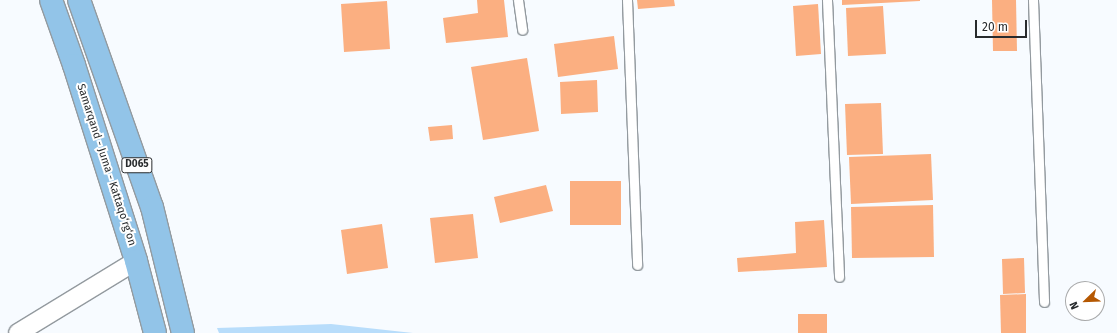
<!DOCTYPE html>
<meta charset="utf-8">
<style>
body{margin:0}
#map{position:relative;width:1117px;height:333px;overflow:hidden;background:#f7fbff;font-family:"Fira Sans",sans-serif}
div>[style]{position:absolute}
.green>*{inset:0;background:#b8ddfb}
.building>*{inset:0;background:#fbaf81}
.roads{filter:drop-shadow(1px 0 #939a9f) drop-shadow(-1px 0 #939a9f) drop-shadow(0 1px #939a9f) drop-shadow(0 -1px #939a9f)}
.lane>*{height:9px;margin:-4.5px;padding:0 4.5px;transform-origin:4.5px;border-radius:4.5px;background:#fff}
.street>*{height:18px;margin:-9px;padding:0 9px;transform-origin:9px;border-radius:9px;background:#fff}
.primary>*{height:22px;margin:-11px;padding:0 11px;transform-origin:11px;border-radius:11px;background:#92c4e8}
span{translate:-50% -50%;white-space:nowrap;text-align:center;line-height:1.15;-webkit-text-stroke:4px #fff;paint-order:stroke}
.shield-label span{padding:1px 3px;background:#fff;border:1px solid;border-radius:3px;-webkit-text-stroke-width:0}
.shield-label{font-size:10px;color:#282b2d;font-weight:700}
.street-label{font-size:11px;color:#282b2d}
.north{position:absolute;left:1065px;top:281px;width:40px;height:40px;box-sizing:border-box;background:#fff;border:1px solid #a9aaab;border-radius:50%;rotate:247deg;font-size:11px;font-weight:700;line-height:16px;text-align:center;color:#282b2d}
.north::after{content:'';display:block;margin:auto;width:14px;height:18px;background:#b55802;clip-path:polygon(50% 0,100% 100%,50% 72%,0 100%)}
.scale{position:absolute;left:975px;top:20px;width:52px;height:18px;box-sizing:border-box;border:2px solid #282b2d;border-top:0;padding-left:5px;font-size:12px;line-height:14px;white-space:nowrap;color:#282b2d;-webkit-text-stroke:3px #fff;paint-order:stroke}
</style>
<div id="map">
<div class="green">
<i style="clip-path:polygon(331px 324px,413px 333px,219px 333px,217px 328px)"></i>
</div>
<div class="building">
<i style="clip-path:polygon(477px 0,504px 0,508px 37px,446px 43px,443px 18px,478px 13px)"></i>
<i style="clip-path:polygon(637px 0,674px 0,675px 6px,638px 9px)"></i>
<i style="clip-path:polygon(842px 0,920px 0,920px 1px,842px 5px)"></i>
<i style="clip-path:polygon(992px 0,1016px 0,1017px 51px,993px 51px)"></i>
<i style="clip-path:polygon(387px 1px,390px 49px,344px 52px,341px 4px)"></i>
<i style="clip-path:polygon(818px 4px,821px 54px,796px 56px,793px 6px)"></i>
<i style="clip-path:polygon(883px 6px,886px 54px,848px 56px,846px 8px)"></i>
<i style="clip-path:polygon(614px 36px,618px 69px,558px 77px,554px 44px)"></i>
<i style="clip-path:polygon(527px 58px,539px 131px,483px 140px,471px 67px)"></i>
<i style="clip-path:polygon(597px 80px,598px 112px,561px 114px,560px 82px)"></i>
<i style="clip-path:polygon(881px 103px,883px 154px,847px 155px,845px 104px)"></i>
<i style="clip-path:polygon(452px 125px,453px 139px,430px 141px,428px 127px)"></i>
<i style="clip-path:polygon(931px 154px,933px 200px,851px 204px,849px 157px)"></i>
<i style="clip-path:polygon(570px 181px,621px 181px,621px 225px,570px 225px)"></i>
<i style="clip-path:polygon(546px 185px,553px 211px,500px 223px,494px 197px)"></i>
<i style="clip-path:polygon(933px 205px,934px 257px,852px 258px,851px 207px)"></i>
<i style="clip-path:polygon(473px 214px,478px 258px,435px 263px,430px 218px)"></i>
<i style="clip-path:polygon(824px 220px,827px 267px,738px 272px,737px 258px,796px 253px,795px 222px)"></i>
<i style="clip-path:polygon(382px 224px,388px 268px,347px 274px,341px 230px)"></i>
<i style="clip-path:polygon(1024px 258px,1025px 293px,1003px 294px,1002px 259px)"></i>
<i style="clip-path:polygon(1026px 294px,1026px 333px,1001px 333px,1000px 295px)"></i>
<i style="clip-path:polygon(798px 314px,827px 314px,827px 333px,798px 333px)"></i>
</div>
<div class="roads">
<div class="lane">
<i style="left:518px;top:0;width:30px;rotate:82deg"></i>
<i style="left:627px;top:0;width:265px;rotate:87.8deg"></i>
<i style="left:827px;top:0;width:277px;rotate:87.5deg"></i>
<i style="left:1033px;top:0;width:302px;rotate:87.9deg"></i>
</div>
<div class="street">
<i style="left:18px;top:333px;width:138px;rotate:-31.4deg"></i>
</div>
<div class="primary">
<i style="left:51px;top:0;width:69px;rotate:70.5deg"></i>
<i style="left:74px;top:65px;width:206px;rotate:72.4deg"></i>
<i style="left:136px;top:261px;width:74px;rotate:75.2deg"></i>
<i style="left:79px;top:0;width:219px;rotate:70.6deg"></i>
<i style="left:152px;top:207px;width:130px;rotate:76.2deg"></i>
</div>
</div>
<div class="shield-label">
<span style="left:137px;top:165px">D065</span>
</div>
<div class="street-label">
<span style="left:106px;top:165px;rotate:72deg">Samarqand - Juma - Kattaqo‘rg‘on</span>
</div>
<div class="north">N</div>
<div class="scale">20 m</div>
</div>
